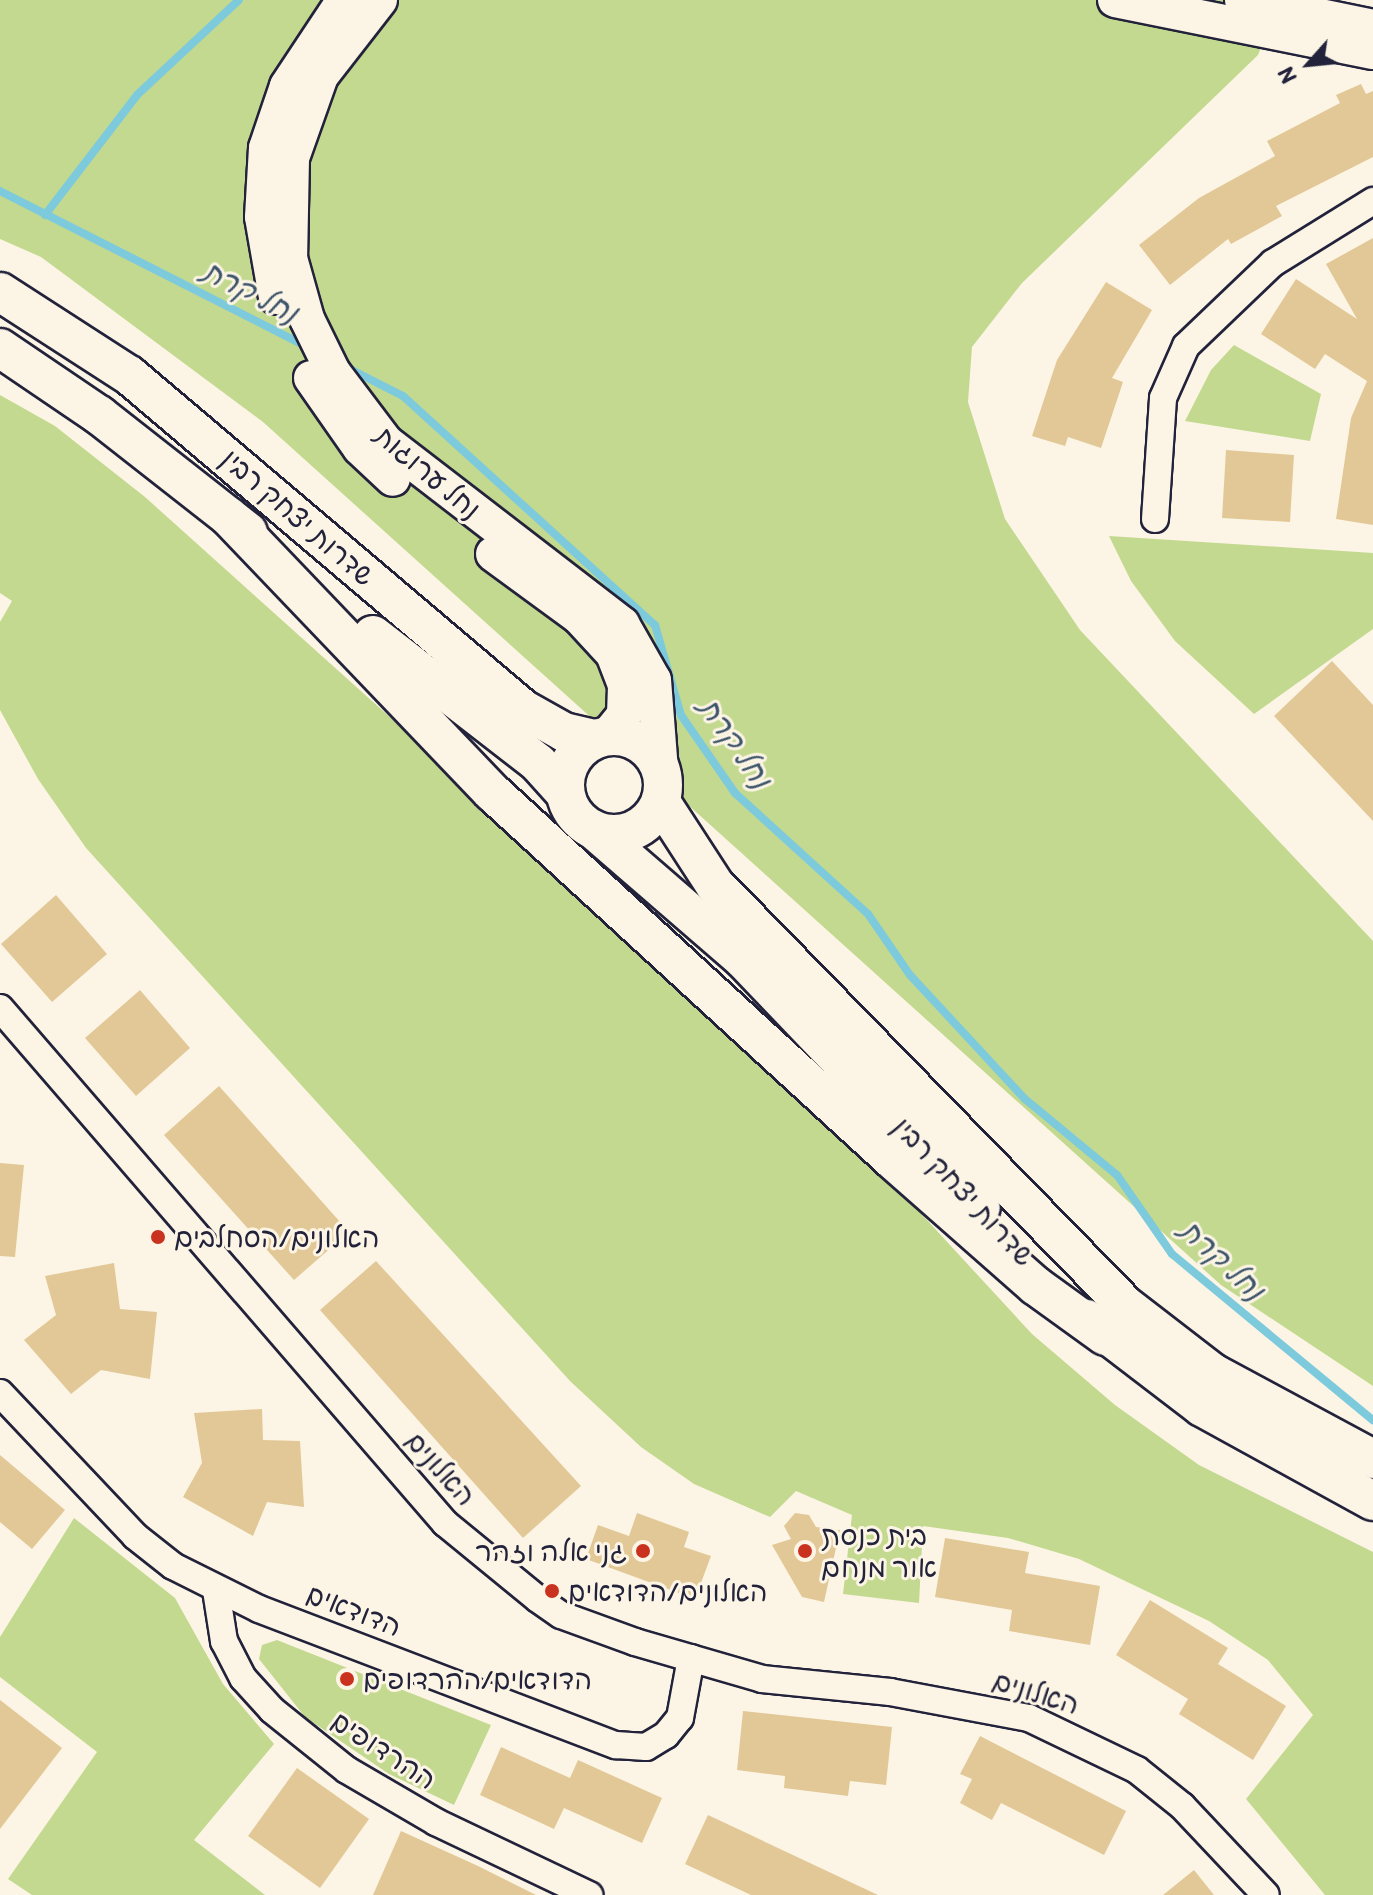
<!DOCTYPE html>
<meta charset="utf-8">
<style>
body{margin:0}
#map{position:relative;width:1373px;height:1895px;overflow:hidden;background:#fcf5e5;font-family:Itim,"Playpen Sans Hebrew",sans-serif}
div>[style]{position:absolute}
.green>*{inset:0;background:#c3d98f}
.stream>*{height:8px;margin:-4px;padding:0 4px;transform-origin:4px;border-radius:4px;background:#7dcadc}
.building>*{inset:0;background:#e2c897}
.roads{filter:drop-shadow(2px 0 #22223b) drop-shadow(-2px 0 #22223b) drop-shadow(0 2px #22223b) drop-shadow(0 -2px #22223b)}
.minor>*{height:26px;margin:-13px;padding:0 13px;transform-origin:13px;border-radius:13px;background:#fcf5e5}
.tertiary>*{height:34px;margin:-17px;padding:0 17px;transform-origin:17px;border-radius:17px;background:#fcf5e5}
.secondary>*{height:38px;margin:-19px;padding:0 19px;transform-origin:19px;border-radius:19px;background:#fcf5e5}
.secondary>.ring{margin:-19px;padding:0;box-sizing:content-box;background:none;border:38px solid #fcf5e5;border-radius:50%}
.dots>*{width:22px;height:22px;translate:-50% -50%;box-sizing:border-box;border:4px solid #fcf5e5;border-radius:50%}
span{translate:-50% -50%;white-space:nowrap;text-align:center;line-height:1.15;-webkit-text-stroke:6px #fcf5e5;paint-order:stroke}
.street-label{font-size:28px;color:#22223b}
.poi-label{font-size:28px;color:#22223b}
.left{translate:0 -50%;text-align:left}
.right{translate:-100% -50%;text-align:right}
.water-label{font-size:30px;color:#3d546b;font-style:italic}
.north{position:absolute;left:1269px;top:24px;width:80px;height:80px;-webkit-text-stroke:6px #fcf5e5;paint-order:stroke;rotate:243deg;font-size:22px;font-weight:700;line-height:32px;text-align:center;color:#22223b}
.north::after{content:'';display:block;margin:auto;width:28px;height:36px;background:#22223b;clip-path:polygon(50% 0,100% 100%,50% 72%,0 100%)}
</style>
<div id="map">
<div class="green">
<i style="clip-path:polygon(0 0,1280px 0,1258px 55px,1022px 283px,972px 347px,968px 402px,1005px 519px,1080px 630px,1373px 941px,1373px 1386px,1221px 1285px,263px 422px,41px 257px,0 239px)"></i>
<i style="clip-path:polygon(1234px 345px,1321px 394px,1310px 441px,1185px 421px,1211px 370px)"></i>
<i style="clip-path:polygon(0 395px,55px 426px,145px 497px,738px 1030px,855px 1142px,1032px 1334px,1115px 1405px,1199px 1465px,1373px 1552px,1373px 1895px,1325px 1895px,1246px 1799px,1313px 1715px,1268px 1660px,1209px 1621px,1079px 1559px,1008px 1538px,923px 1526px,919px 1603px,843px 1594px,852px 1515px,796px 1491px,770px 1517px,694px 1484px,641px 1447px,570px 1381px,86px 848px,38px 779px,0 710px,0 622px,12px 601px,0 593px)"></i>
<i style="clip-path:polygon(1109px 536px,1373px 553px,1373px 629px,1254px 714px,1175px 641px,1131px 581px)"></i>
<i style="clip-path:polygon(74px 1518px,175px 1598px,223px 1684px,274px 1744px,194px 1840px,265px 1895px,32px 1895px,8px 1879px,97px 1752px,0 1677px,0 1637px)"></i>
<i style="clip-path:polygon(277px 1640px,491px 1725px,454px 1805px,389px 1774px,305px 1717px,259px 1659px,262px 1645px)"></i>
</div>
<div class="stream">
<i style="left:0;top:191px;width:344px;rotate:26.9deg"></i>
<i style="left:45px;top:215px;width:151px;rotate:-52.5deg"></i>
<i style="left:137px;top:95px;width:139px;rotate:-43deg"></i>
<i style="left:344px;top:366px;width:66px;rotate:27deg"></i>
<i style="left:403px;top:396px;width:341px;rotate:42.3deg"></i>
<i style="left:655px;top:625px;width:94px;rotate:73.9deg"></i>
<i style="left:681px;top:715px;width:95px;rotate:55.3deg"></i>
<i style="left:735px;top:793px;width:180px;rotate:42.3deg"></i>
<i style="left:868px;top:914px;width:74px;rotate:55.5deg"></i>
<i style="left:910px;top:975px;width:169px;rotate:47.2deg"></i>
<i style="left:1025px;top:1099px;width:119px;rotate:39.6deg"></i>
<i style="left:1117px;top:1175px;width:96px;rotate:55.2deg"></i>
<i style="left:1172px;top:1254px;width:261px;rotate:39.6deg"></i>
</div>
<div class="building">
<i style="clip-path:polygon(1361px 84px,1366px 94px,1373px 91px,1373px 157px,1276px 206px,1282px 216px,1231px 244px,1228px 239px,1170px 285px,1139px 245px,1199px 198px,1275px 156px,1267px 141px,1340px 103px,1336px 95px)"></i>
<i style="clip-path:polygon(1373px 238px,1373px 525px,1336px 519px,1351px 418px,1367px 381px,1325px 354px,1315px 369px,1261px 334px,1296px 279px,1357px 319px,1326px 264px)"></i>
<i style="clip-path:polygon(1106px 282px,1152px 310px,1112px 378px,1123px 382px,1101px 448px,1068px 437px,1065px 446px,1032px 436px,1057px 360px)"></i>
<i style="clip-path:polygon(1226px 450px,1294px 455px,1290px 522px,1222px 518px)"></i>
<i style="clip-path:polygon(1332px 661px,1373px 705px,1373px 821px,1274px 716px)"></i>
<i style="clip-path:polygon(56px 895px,107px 954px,52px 1002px,1px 944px)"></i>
<i style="clip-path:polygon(140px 990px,190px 1048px,136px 1096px,85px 1038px)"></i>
<i style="clip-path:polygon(219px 1086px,349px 1232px,294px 1280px,164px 1135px)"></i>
<i style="clip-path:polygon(0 1163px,24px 1165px,15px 1257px,0 1256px)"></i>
<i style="clip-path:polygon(376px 1261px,581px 1486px,523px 1538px,320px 1310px)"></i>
<i style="clip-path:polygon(114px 1263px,120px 1309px,157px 1312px,150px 1379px,101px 1370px,71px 1394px,24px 1340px,56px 1315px,45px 1276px)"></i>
<i style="clip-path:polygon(262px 1409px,263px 1440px,300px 1441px,304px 1507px,267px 1502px,253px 1536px,183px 1497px,202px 1463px,194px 1413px)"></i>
<i style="clip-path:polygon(0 1455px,65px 1510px,32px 1549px,0 1522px)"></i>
<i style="clip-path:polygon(637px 1513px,689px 1532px,684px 1547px,711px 1556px,695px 1599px,586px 1559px,598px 1525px,629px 1536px)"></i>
<i style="clip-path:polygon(795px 1513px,809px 1515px,816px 1527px,840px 1530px,824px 1602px,802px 1597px,772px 1545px,791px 1539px,784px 1526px)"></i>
<i style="clip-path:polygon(945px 1538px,1029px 1552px,1025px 1573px,1100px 1586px,1090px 1645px,1009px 1631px,1012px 1610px,935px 1597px)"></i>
<i style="clip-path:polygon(1150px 1600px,1228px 1648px,1218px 1664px,1286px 1706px,1253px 1760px,1179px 1714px,1188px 1699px,1116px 1655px)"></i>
<i style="clip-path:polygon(0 1700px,62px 1748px,0 1829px)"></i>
<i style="clip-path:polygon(743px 1711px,892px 1727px,886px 1785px,850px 1781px,848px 1796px,784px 1788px,785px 1776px,737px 1770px)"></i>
<i style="clip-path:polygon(980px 1736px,1126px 1811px,1104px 1855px,1001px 1803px,992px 1820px,960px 1803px,972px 1779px,960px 1774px)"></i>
<i style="clip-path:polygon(501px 1747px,570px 1778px,578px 1760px,662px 1798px,642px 1843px,564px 1808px,554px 1829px,480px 1795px)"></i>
<i style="clip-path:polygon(297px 1768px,369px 1819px,320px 1888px,248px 1836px)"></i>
<i style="clip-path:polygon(708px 1815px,878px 1895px,751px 1895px,685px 1864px)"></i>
<i style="clip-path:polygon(401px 1831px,478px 1866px,536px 1895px,373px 1895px)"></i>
<i style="clip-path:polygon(1194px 1870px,1214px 1895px,1163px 1895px)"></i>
</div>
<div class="roads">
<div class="minor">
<i style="left:1155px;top:519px;width:121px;rotate:-86.2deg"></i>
<i style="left:1163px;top:398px;width:57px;rotate:-66.1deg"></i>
<i style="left:1186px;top:346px;width:120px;rotate:-43.7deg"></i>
<i style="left:1273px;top:263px;width:118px;rotate:-31.8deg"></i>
<i style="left:0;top:1008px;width:681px;rotate:49.17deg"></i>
<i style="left:445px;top:1523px;width:120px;rotate:39.3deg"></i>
<i style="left:538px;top:1599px;width:28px;rotate:35deg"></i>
<i style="left:561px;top:1615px;width:79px;rotate:20deg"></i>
<i style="left:635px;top:1642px;width:132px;rotate:16.2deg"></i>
<i style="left:762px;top:1679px;width:129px;rotate:5.8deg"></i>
<i style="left:890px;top:1692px;width:141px;rotate:10.6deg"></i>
<i style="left:1029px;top:1718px;width:120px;rotate:25.7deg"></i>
<i style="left:1137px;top:1770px;width:58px;rotate:38.7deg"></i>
<i style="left:1182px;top:1806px;width:122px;rotate:46.7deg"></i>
<i style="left:0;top:1393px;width:197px;rotate:46.6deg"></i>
<i style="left:135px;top:1536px;width:48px;rotate:38.3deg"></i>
<i style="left:173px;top:1566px;width:96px;rotate:26.6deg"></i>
<i style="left:259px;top:1609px;width:382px;rotate:20.9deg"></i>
<i style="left:616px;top:1745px;width:30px;rotate:4deg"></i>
<i style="left:646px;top:1747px;width:23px;rotate:-31deg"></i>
<i style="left:666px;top:1735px;width:22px;rotate:-51deg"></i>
<i style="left:680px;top:1718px;width:61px;rotate:-79.6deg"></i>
<i style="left:216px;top:1590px;width:52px;rotate:81.1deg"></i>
<i style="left:224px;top:1641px;width:42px;rotate:62.8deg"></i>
<i style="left:243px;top:1678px;width:43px;rotate:47.8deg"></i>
<i style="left:272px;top:1710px;width:96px;rotate:38.7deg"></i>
<i style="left:347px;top:1770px;width:103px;rotate:30.3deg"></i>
<i style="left:436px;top:1822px;width:170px;rotate:25.5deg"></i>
</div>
<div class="tertiary">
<i style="left:380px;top:0;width:96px;rotate:127.8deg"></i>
<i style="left:321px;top:76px;width:87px;rotate:109.5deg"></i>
<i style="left:292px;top:158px;width:100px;rotate:91.1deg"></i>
<i style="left:290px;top:258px;width:63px;rotate:74.4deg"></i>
<i style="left:307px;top:319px;width:59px;rotate:63.9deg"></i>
<i style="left:333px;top:372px;width:88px;rotate:52.9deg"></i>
<i style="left:386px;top:442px;width:298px;rotate:37.6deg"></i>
<i style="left:622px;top:624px;width:64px;rotate:60.3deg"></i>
<i style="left:654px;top:680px;width:90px;rotate:85.6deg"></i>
<i style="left:1115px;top:0;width:263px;rotate:11.4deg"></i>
<i style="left:1242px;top:0;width:134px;rotate:11.6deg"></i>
<i style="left:276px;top:297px;width:81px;rotate:-99.9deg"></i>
<i style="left:262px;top:217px;width:69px;rotate:-86.7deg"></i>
<i style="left:266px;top:148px;width:65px;rotate:-71.3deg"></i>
<i style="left:287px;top:86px;width:103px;rotate:-56.5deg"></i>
<i style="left:311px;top:378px;width:85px;rotate:55deg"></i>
<i style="left:360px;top:448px;width:45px;rotate:43.2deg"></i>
<i style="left:493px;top:554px;width:107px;rotate:36.2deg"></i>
<i style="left:579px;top:617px;width:50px;rotate:47.4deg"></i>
<i style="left:613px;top:654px;width:34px;rotate:69deg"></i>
<i style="left:625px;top:686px;width:29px;rotate:92deg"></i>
<i style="left:624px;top:715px;width:28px;rotate:129deg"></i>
</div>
<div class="secondary">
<i style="left:0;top:292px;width:153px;rotate:32.8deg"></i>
<i style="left:129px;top:375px;width:517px;rotate:40.29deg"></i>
<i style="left:523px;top:709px;width:47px;rotate:29.3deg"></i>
<i style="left:564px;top:732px;width:32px;rotate:13deg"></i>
<i style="left:0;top:348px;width:120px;rotate:34.1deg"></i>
<i style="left:99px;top:415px;width:189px;rotate:38.1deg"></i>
<i style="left:229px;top:517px;width:381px;rotate:46.3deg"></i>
<i style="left:492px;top:792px;width:546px;rotate:42.55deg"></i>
<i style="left:894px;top:1161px;width:189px;rotate:41.4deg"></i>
<i style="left:1036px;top:1286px;width:85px;rotate:35.9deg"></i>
<i style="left:373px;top:635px;width:209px;rotate:37.8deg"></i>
<i style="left:538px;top:763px;width:40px;rotate:48deg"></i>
<i class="ring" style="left:565px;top:736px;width:60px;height:60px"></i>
<i style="left:661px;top:802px;width:99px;rotate:57deg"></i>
<i style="left:715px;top:885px;width:588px;rotate:45.69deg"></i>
<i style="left:1126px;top:1306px;width:110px;rotate:37.6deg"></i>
<i style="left:1213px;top:1373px;width:182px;rotate:28.3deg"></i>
<i style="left:594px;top:830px;width:197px;rotate:40.9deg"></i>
<i style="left:743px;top:959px;width:344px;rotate:46.3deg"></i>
<i style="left:1087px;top:1319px;width:145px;rotate:37.4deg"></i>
<i style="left:1202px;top:1407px;width:195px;rotate:28.8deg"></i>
</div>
</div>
<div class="dots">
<i style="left:158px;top:1237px;background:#c8321e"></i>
<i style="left:643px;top:1551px;background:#c8321e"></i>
<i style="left:805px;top:1551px;background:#c8321e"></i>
<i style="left:552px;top:1591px;background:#c8321e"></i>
<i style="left:347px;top:1679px;background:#c8321e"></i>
</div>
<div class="street-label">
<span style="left:428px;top:472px;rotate:40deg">נחל ערוגות</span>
<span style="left:298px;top:517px;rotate:41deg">שדרות יצחק רבין</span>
<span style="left:964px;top:1191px;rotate:47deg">שדרות יצחק רבין</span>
<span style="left:441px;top:1468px;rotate:48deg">האלונים</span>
<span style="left:354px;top:1610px;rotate:21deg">הדודאים</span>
<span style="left:1036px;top:1692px;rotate:17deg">האלונים</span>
<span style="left:384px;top:1750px;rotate:33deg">ההרדופים</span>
</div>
<div class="poi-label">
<span class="left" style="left:174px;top:1237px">האלונים/הסחלבים</span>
<span class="left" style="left:821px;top:1551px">בית כנסת<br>אור מנחם</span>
<span class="right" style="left:627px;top:1551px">גני אלה וזהר</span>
<span class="left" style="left:568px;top:1591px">האלונים/הדודאים</span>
<span class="left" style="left:363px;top:1679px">הדודאים/ההרדופים</span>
</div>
<div class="water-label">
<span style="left:250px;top:292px;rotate:27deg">נחל קרת</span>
<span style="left:735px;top:743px;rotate:55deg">נחל קרת</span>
<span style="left:1222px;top:1260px;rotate:43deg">נחל קרת</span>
</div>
<div class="north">N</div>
</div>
